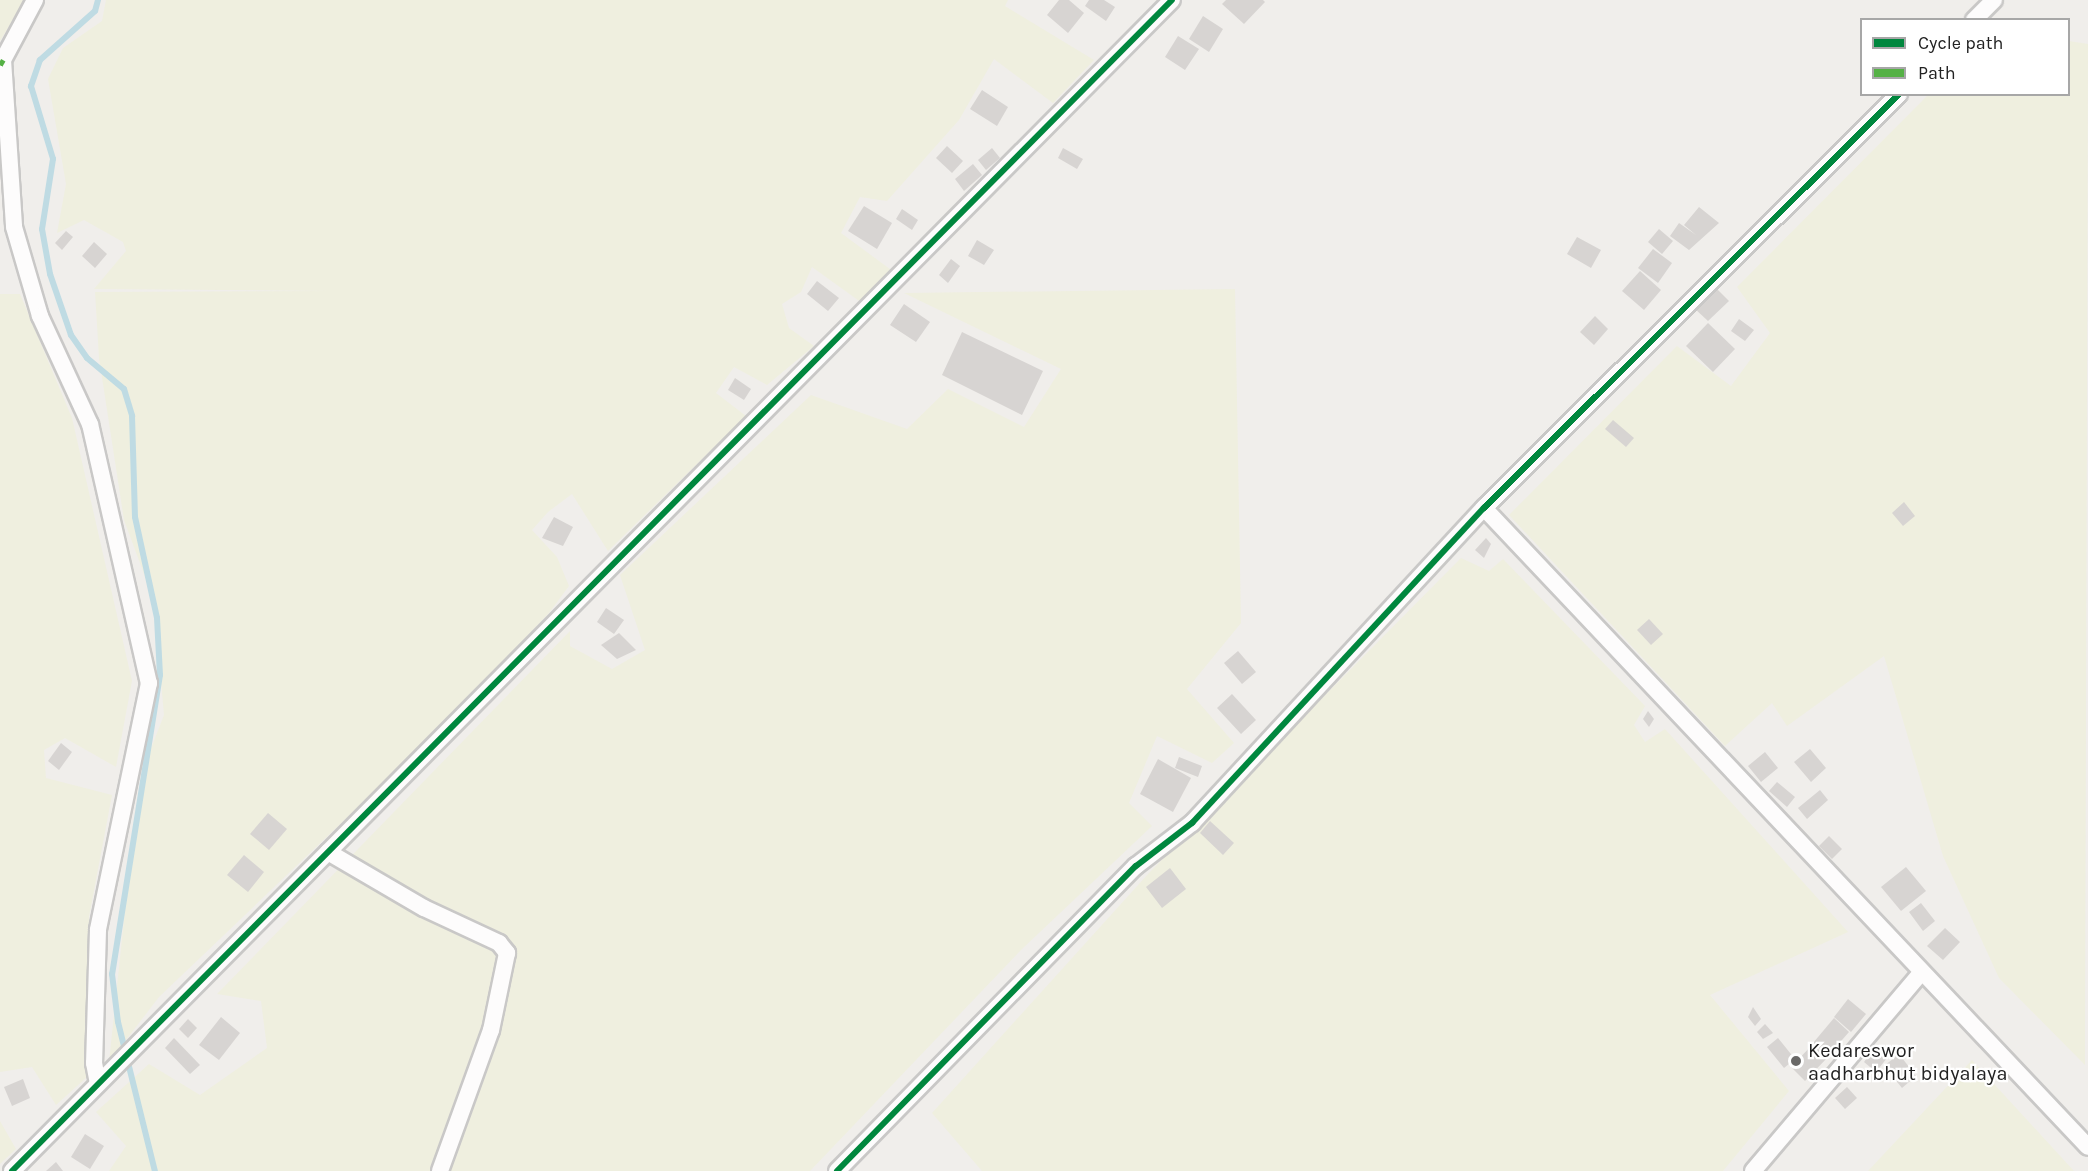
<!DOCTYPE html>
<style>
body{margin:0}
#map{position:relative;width:2088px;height:1171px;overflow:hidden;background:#f0eeeb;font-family:Karla,sans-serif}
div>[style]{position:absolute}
.farmland>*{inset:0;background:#efefdf}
.stream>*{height:6px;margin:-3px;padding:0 3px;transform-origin:3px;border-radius:3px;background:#bfdbe3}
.building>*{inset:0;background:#d7d4d2}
.roads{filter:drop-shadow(2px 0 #c9c8c7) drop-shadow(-2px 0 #c9c8c7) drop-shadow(0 2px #c9c8c7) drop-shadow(0 -2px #c9c8c7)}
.minor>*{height:16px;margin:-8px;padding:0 8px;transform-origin:8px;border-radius:8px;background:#fdfcfc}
.quiet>*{height:4.5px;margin-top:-2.25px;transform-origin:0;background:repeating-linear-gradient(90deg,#55b145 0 9px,transparent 0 13.5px)}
.cycleway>*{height:6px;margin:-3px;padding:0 3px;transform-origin:3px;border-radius:3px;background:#00873e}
.dots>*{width:16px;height:16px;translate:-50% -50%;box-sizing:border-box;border:3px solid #fff;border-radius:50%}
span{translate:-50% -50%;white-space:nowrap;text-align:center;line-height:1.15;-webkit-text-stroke:4.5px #fff;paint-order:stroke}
.poi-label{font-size:20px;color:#222}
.left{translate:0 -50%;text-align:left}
.legend{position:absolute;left:1860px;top:18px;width:210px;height:78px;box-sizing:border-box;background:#fff;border:2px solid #a7a7a7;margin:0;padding:8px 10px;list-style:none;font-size:18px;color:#222}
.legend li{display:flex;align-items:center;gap:12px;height:30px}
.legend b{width:30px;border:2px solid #a7a7a7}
</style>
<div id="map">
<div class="farmland">
<i style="clip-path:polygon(0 0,25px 0,0 41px)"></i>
<i style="clip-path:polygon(106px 0,1008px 0,1005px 6px,1094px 60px,1053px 103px,994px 59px,959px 120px,887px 201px,860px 197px,841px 233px,894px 272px,862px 303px,812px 267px,801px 292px,782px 304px,789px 328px,814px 346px,767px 385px,734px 367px,716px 393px,746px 416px,608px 551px,572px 494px,548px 512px,532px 530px,557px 557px,569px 586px,549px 613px,420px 748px,159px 997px,109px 1062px,126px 901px,150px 751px,164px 715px,154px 601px,124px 520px,99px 358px,95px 292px,330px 291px,94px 289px,126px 251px,123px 242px,84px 220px,57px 233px,66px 184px,48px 79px,63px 48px,102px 21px)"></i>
<i style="clip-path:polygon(2069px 41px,2088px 44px,2085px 1065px,1999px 978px,1943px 856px,1884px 656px,1787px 726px,1772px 703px,1725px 746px,1509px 515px,1677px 346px,1731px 386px,1770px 333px,1737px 287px,1928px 95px,2068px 94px)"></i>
<i style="clip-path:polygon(1235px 289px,1241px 623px,1187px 689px,1234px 743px,1212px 763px,1157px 736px,1129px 803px,1152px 826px,1021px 950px,810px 1171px,109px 1171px,126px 1146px,96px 1112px,149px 1064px,200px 1095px,267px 1048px,261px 1001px,217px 994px,570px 631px,570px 646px,612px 669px,645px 650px,620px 575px,811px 395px,907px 429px,948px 389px,1024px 427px,1061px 369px,904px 293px)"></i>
<i style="clip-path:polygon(0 294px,20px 294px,72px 418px,132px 681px,116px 767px,65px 738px,44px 750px,46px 778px,112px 795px,89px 917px,87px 1077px,56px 1105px,32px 1067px,0 1072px)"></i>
<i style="clip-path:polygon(1461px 558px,1489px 571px,1503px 559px,1645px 706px,1634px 725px,1645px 742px,1665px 729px,1848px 932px,1710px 995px,1789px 1091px,1723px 1171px,982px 1171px,932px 1113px,1148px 874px)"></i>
<i style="clip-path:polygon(1972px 1060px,2074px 1171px,1868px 1171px)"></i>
<i style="clip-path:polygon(0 1121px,16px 1149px,0 1164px)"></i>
</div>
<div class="stream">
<i style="left:98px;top:0;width:11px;rotate:105deg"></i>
<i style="left:95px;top:11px;width:74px;rotate:138.3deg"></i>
<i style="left:40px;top:60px;width:28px;rotate:109deg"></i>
<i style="left:31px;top:86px;width:76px;rotate:73.2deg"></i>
<i style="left:53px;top:159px;width:71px;rotate:98.9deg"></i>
<i style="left:42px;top:229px;width:46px;rotate:79.9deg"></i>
<i style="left:50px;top:274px;width:65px;rotate:71deg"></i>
<i style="left:71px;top:335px;width:28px;rotate:55deg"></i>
<i style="left:87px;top:358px;width:48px;rotate:40deg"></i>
<i style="left:124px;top:389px;width:28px;rotate:73deg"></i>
<i style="left:132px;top:416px;width:101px;rotate:88.3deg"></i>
<i style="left:135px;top:517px;width:103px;rotate:77.7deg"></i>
<i style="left:157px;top:618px;width:57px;rotate:87deg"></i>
<i style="left:160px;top:675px;width:303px;rotate:99.1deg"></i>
<i style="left:112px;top:974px;width:48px;rotate:82.9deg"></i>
<i style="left:118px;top:1022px;width:154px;rotate:76.1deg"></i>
</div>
<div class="building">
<i style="clip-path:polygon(1059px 0,1069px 0,1084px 13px,1068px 33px,1047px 15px)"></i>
<i style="clip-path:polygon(1089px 0,1104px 0,1115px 7px,1106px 21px,1085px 6px)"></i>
<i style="clip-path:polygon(1226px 0,1263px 0,1265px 2px,1244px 24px,1222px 4px)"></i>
<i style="clip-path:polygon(1203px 16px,1223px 29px,1209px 52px,1189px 39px)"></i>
<i style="clip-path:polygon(1178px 36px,1199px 49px,1185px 70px,1165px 57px)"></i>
<i style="clip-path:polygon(982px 90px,1008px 107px,997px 126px,970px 109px)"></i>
<i style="clip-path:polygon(947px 146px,963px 161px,952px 173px,936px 158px)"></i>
<i style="clip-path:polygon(992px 148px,1000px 158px,986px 170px,978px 160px)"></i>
<i style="clip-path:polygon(1063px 148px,1083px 159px,1077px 169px,1058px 158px)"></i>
<i style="clip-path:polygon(973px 164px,982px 175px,964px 191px,955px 179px)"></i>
<i style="clip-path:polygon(864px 206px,892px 223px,877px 249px,848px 231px)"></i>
<i style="clip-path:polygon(1699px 207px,1719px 223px,1689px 250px,1670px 236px,1679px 223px,1696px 235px,1684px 225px)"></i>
<i style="clip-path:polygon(902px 209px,918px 220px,912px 230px,896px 219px)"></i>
<i style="clip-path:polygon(1659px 229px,1673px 241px,1662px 254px,1648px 242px)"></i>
<i style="clip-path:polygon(66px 231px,73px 237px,62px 250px,55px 243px)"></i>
<i style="clip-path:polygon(1577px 237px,1601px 250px,1591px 268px,1567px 254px)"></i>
<i style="clip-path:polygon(977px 240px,994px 250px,984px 265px,968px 256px)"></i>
<i style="clip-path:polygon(94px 242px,107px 254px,95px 268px,82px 256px)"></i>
<i style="clip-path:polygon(1653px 249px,1672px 263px,1658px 283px,1638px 268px)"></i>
<i style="clip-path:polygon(951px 259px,960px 266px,948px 283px,939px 275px)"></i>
<i style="clip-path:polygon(1640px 271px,1661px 290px,1644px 310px,1622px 291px)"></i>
<i style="clip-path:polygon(817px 281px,839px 298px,828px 311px,807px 294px)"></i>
<i style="clip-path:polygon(1715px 287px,1729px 301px,1708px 321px,1694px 308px)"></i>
<i style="clip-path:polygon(904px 304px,930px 322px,916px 342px,890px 325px)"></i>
<i style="clip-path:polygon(1595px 316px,1608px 329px,1594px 345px,1580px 332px)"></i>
<i style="clip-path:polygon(1739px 319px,1754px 330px,1745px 341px,1731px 331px)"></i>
<i style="clip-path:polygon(1708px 323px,1735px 349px,1713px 372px,1686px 346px)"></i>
<i style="clip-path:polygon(962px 332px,1043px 371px,1022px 415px,942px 375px)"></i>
<i style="clip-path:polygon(735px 378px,751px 389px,744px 400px,728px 390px)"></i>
<i style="clip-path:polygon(1613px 420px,1634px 438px,1626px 447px,1605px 429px)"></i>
<i style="clip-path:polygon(1904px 502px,1915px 516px,1903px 526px,1892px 513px)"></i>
<i style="clip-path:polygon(554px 517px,573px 527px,563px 546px,542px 538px)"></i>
<i style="clip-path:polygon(1486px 538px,1491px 544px,1484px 558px,1475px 550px)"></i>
<i style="clip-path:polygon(606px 608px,624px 620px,614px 634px,597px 622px)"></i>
<i style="clip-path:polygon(1649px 619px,1663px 634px,1651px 645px,1637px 630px)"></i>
<i style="clip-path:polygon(619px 633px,636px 650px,617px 659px,601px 645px)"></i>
<i style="clip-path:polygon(1238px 651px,1256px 672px,1242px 684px,1224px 663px)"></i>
<i style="clip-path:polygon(1232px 694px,1256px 720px,1241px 734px,1217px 708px)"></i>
<i style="clip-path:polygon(1648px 711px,1654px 719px,1649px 727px,1643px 719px)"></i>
<i style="clip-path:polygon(61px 743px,72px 752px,59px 770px,48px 761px)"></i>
<i style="clip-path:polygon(1810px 749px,1826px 768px,1811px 782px,1794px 762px)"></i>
<i style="clip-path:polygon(1765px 752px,1778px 768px,1761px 782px,1748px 766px)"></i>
<i style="clip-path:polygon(1179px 757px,1202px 766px,1198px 777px,1175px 768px)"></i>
<i style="clip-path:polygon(1158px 759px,1191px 778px,1173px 812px,1140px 794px)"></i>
<i style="clip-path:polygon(1777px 782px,1795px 797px,1787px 807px,1769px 791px)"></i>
<i style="clip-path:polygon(1820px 790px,1828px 800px,1807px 819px,1798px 808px)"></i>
<i style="clip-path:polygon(268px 813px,287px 829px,269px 850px,250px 834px)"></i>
<i style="clip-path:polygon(1210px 821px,1234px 843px,1223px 855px,1200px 833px)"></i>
<i style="clip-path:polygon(1829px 836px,1842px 849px,1832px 859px,1819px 846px)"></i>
<i style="clip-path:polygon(244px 855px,264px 872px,248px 892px,227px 875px)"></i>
<i style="clip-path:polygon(1906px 867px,1926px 891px,1901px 911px,1881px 887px)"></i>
<i style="clip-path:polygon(1170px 868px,1186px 889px,1162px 908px,1146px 887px)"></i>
<i style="clip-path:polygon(1921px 903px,1935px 921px,1923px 931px,1909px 912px)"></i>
<i style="clip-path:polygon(1945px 928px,1960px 942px,1943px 960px,1927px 946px)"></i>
<i style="clip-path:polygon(1848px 999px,1866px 1014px,1851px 1032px,1834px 1017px)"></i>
<i style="clip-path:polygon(1753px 1007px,1761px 1019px,1755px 1026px,1748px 1017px)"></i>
<i style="clip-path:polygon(221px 1017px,240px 1033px,219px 1060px,199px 1045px)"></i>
<i style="clip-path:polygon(1834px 1018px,1849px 1032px,1828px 1056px,1813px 1043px)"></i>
<i style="clip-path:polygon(188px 1019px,197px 1028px,188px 1038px,179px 1029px)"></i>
<i style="clip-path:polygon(1765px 1024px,1773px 1033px,1763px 1039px,1757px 1032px)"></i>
<i style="clip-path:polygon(174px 1038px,200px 1065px,190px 1074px,165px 1048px)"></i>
<i style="clip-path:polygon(1778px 1038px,1795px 1059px,1784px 1068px,1767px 1047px)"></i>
<i style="clip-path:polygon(1813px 1044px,1827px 1058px,1805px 1081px,1791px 1067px)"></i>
<i style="clip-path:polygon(1875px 1047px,1887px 1058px,1876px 1072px,1864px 1062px)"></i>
<i style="clip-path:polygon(1899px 1054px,1916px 1076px,1902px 1088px,1884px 1066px)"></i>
<i style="clip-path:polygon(23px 1079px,30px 1098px,12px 1106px,4px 1087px)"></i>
<i style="clip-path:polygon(1847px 1087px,1857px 1098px,1845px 1109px,1835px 1098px)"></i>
<i style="clip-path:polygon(85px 1134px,104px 1146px,90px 1169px,71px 1157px)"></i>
<i style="clip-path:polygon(56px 1162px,63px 1171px,46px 1171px)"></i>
</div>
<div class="roads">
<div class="minor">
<i style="left:35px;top:0;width:68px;rotate:118.1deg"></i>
<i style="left:3px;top:60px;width:167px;rotate:86.2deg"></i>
<i style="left:14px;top:227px;width:93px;rotate:73.7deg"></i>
<i style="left:40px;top:316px;width:119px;rotate:65.2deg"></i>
<i style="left:90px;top:424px;width:266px;rotate:77.2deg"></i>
<i style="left:149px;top:683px;width:252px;rotate:101.7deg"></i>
<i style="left:98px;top:930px;width:133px;rotate:91.7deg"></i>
<i style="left:94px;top:1063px;width:21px;rotate:79deg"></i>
<i style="left:1974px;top:20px;width:28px;rotate:-45deg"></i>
<i style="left:1484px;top:508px;width:879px;rotate:46.61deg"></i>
<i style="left:328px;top:852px;width:111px;rotate:30.3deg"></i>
<i style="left:424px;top:908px;width:83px;rotate:25deg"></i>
<i style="left:499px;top:943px;width:13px;rotate:51deg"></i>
<i style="left:507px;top:953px;width:79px;rotate:101.7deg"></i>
<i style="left:491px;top:1030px;width:150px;rotate:109.9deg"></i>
<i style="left:12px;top:1171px;width:1648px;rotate:-45.27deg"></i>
<i style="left:837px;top:1171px;width:427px;rotate:-45.6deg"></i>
<i style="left:1136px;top:866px;width:71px;rotate:-37.5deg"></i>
<i style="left:1192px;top:823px;width:430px;rotate:-47.2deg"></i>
<i style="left:1484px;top:508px;width:586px;rotate:-44.93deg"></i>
<i style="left:1753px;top:1171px;width:261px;rotate:-49.7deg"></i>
</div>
</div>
<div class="quiet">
<i style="left:0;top:65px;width:6px;rotate:-59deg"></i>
</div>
<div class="cycleway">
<i style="left:12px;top:1171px;width:1648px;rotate:-45.27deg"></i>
<i style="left:837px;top:1171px;width:427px;rotate:-45.6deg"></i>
<i style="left:1136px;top:866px;width:71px;rotate:-37.5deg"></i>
<i style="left:1192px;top:823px;width:430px;rotate:-47.2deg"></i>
<i style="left:1484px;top:508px;width:586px;rotate:-44.93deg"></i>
</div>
<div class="dots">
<i style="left:1796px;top:1061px;background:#6a6968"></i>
</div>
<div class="poi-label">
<span class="left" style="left:1808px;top:1062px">Kedareswor<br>aadharbhut bidyalaya</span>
</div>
<ul class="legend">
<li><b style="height:8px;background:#00873e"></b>Cycle path</li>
<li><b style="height:8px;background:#55b145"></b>Path</li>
</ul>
</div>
